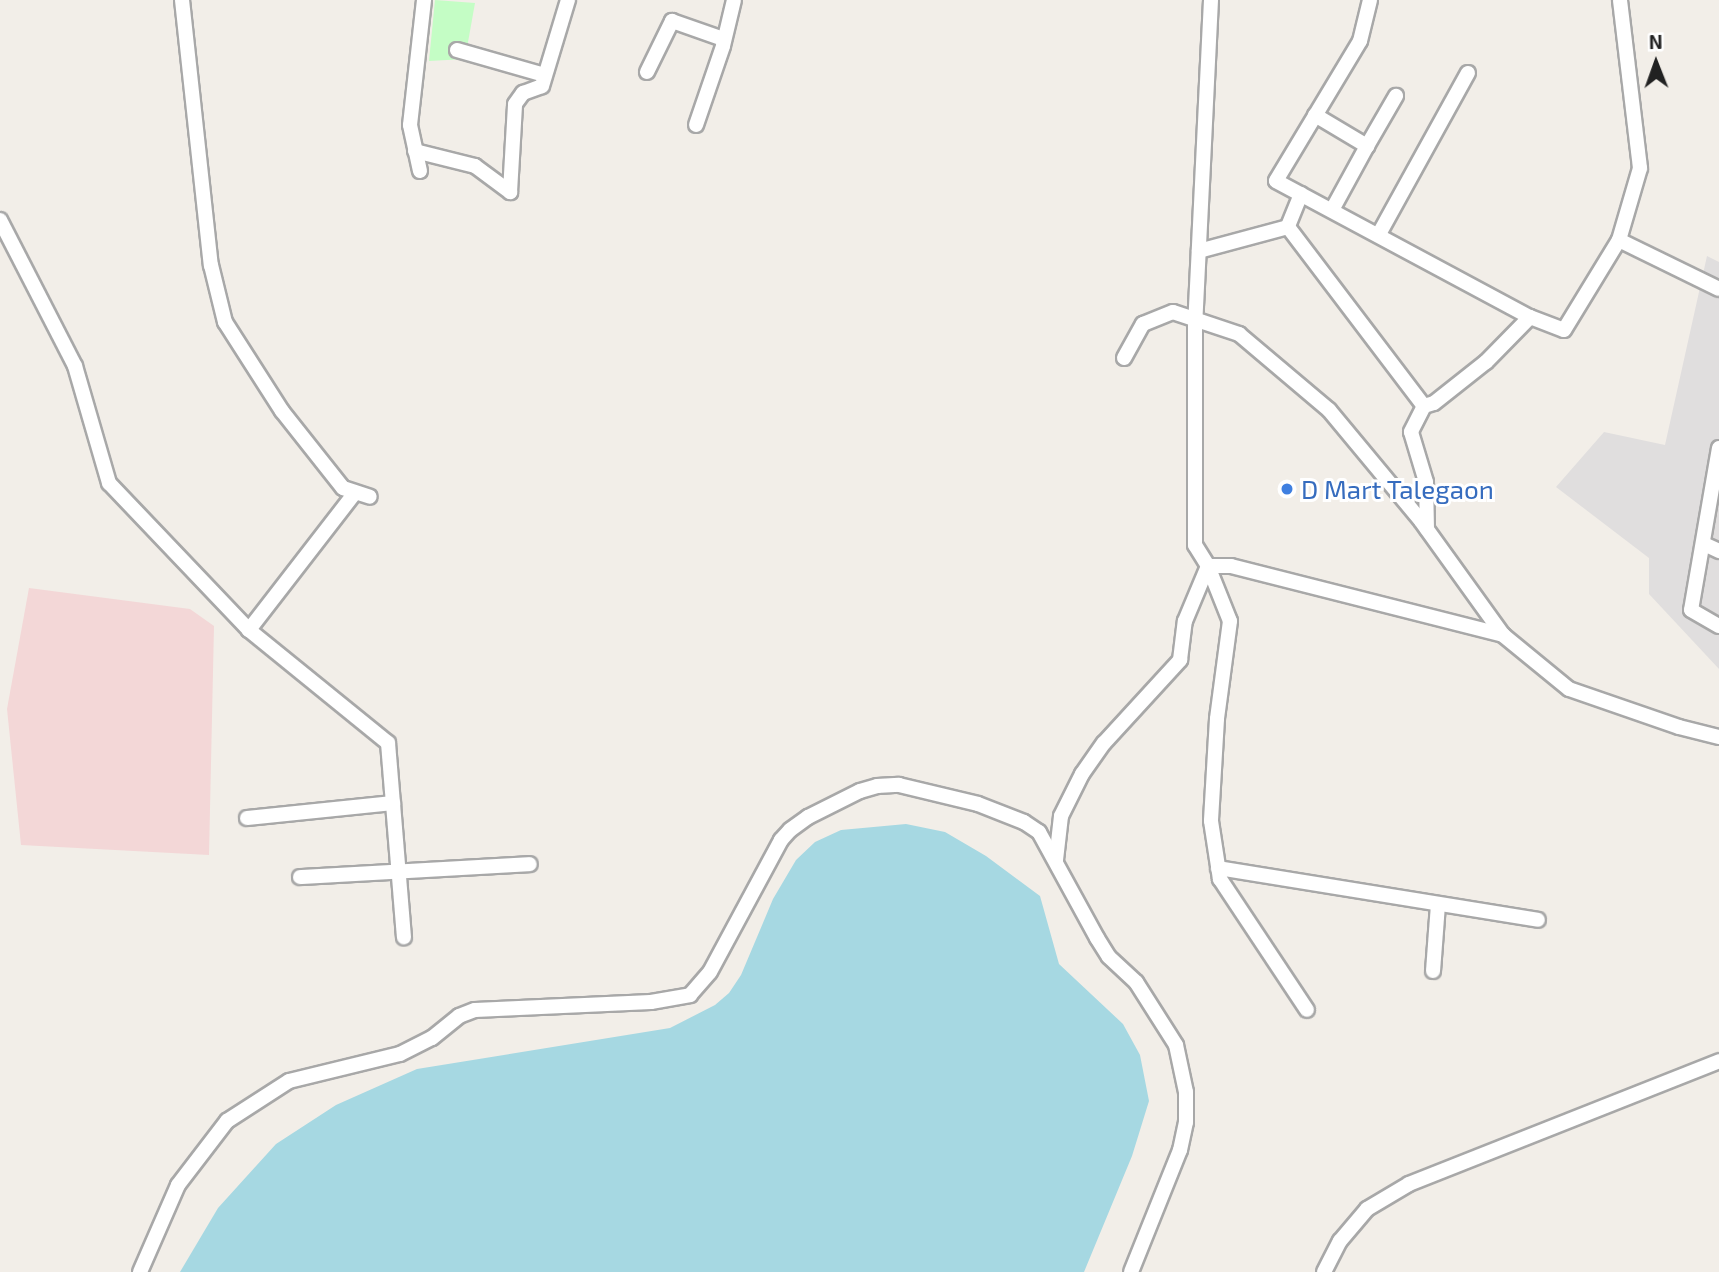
<!DOCTYPE html>
<style>
body{margin:0}
#map{position:relative;width:1719px;height:1272px;overflow:hidden;background:#f2eee8;font-family:"Exo 2",sans-serif}
div>[style]{position:absolute}
.residential>*{inset:0;background:#e0dede}
.commercial>*{inset:0;background:#f3d7d7}
.park>*{inset:0;background:#c4fdc5}
.water>*{inset:0;background:#a6d8e2}
.roads{filter:drop-shadow(2px 0 #a8a8a8) drop-shadow(-2px 0 #a8a8a8) drop-shadow(0 2px #a8a8a8) drop-shadow(0 -2px #a8a8a8)}
.minor>*{height:14px;margin:-7px;padding:0 7px;transform-origin:7px;border-radius:7px;background:#fff}
.dots>*{width:19px;height:19px;translate:-50% -50%;box-sizing:border-box;border:4px solid #fff;border-radius:50%}
span{translate:-50% -50%;white-space:nowrap;text-align:center;line-height:1.15;-webkit-text-stroke:6px #fff;paint-order:stroke}
.shop-label{font-size:26px;color:#366cbe}
.left{translate:0 -50%;text-align:left}
.north{position:absolute;left:1621px;top:28px;width:70px;height:70px;-webkit-text-stroke:5px #fff;paint-order:stroke;rotate:359deg;font-size:19px;font-weight:700;line-height:28px;text-align:center;color:#212121}
.north::after{content:'';display:block;margin:auto;width:24px;height:32px;background:#212121;clip-path:polygon(50% 0,100% 100%,50% 72%,0 100%)}
</style>
<div id="map">
<div class="residential">
<i style="clip-path:polygon(1707px 256px,1719px 262px,1719px 669px,1649px 594px,1649px 558px,1556px 487px,1604px 432px,1665px 445px)"></i>
</div>
<div class="commercial">
<i style="clip-path:polygon(29px 588px,190px 609px,214px 626px,209px 855px,21px 845px,7px 709px)"></i>
</div>
<div class="park">
<i style="clip-path:polygon(435px 0,475px 3px,465px 59px,429px 61px)"></i>
</div>
<div class="water">
<i style="clip-path:polygon(906px 824px,945px 832px,986px 856px,1040px 896px,1059px 964px,1123px 1024px,1140px 1055px,1149px 1101px,1132px 1156px,1084px 1272px,180px 1272px,218px 1208px,276px 1144px,336px 1105px,417px 1069px,670px 1028px,715px 1005px,729px 993px,741px 975px,773px 899px,796px 860px,815px 842px,841px 830px)"></i>
</div>
<div class="roads">
<div class="minor">
<i style="left:182px;top:0;width:267px;rotate:83.8deg"></i>
<i style="left:211px;top:265px;width:59px;rotate:76.2deg"></i>
<i style="left:225px;top:322px;width:106px;rotate:57.4deg"></i>
<i style="left:282px;top:411px;width:98px;rotate:51.6deg"></i>
<i style="left:343px;top:488px;width:28px;rotate:18deg"></i>
<i style="left:1211px;top:0;width:326px;rotate:92.8deg"></i>
<i style="left:1195px;top:326px;width:219px;rotate:90deg"></i>
<i style="left:1195px;top:545px;width:25px;rotate:58deg"></i>
<i style="left:1208px;top:566px;width:23px"></i>
<i style="left:1231px;top:566px;width:281px;rotate:14.2deg"></i>
<i style="left:1370px;top:0;width:42px;rotate:103.7deg"></i>
<i style="left:1360px;top:41px;width:163px;rotate:121deg"></i>
<i style="left:1276px;top:181px;width:288px;rotate:28.2deg"></i>
<i style="left:1530px;top:317px;width:36px;rotate:21deg"></i>
<i style="left:1564px;top:330px;width:105px;rotate:-58.6deg"></i>
<i style="left:1619px;top:240px;width:75px;rotate:-73.7deg"></i>
<i style="left:1640px;top:168px;width:169px;rotate:-96.8deg"></i>
<i style="left:457px;top:50px;width:91px;rotate:15.9deg"></i>
<i style="left:647px;top:72px;width:57px;rotate:-63.9deg"></i>
<i style="left:672px;top:21px;width:54px;rotate:19.4deg"></i>
<i style="left:1315px;top:115px;width:61px;rotate:30.8deg"></i>
<i style="left:1367px;top:146px;width:73px;rotate:118.7deg"></i>
<i style="left:696px;top:125px;width:83px;rotate:-71.1deg"></i>
<i style="left:723px;top:46px;width:47px;rotate:-76.6deg"></i>
<i style="left:1367px;top:146px;width:58px;rotate:-59.9deg"></i>
<i style="left:415px;top:151px;width:62px;rotate:14deg"></i>
<i style="left:475px;top:166px;width:44px;rotate:36.6deg"></i>
<i style="left:510px;top:192px;width:88px;rotate:-86.7deg"></i>
<i style="left:515px;top:104px;width:14px;rotate:-54deg"></i>
<i style="left:523px;top:93px;width:20px;rotate:-20deg"></i>
<i style="left:542px;top:86px;width:90px;rotate:-73.2deg"></i>
<i style="left:420px;top:171px;width:47px;rotate:-102.3deg"></i>
<i style="left:410px;top:125px;width:126px;rotate:-83.6deg"></i>
<i style="left:1301px;top:194px;width:35px;rotate:112deg"></i>
<i style="left:1288px;top:227px;width:225px;rotate:52.8deg"></i>
<i style="left:1424px;top:406px;width:10px;rotate:-17deg"></i>
<i style="left:1434px;top:403px;width:66px;rotate:-38.3deg"></i>
<i style="left:1486px;top:362px;width:63px;rotate:-45.6deg"></i>
<i style="left:0;top:220px;width:164px;rotate:62.8deg"></i>
<i style="left:75px;top:366px;width:122px;rotate:73.8deg"></i>
<i style="left:109px;top:483px;width:203px;rotate:46.4deg"></i>
<i style="left:1379px;top:234px;width:184px;rotate:-61.1deg"></i>
<i style="left:1619px;top:240px;width:111px;rotate:26.1deg"></i>
<i style="left:1199px;top:251px;width:92px;rotate:-15.1deg"></i>
<i style="left:1124px;top:358px;width:39px;rotate:-61deg"></i>
<i style="left:1143px;top:324px;width:32px;rotate:-22deg"></i>
<i style="left:1173px;top:312px;width:70px;rotate:18.4deg"></i>
<i style="left:1239px;top:334px;width:118px;rotate:40.2deg"></i>
<i style="left:1329px;top:410px;width:144px;rotate:50.3deg"></i>
<i style="left:1421px;top:521px;width:140px;rotate:54.3deg"></i>
<i style="left:1503px;top:635px;width:85px;rotate:39.3deg"></i>
<i style="left:1569px;top:689px;width:116px;rotate:19.1deg"></i>
<i style="left:1679px;top:727px;width:41px;rotate:14deg"></i>
<i style="left:1424px;top:406px;width:29px;rotate:117deg"></i>
<i style="left:1411px;top:432px;width:52px;rotate:73.3deg"></i>
<i style="left:1426px;top:482px;width:47px;rotate:88.8deg"></i>
<i style="left:1719px;top:448px;width:164px;rotate:99.8deg"></i>
<i style="left:1691px;top:610px;width:32px;rotate:30deg"></i>
<i style="left:354px;top:494px;width:172px;rotate:127.7deg"></i>
<i style="left:249px;top:630px;width:179px;rotate:39.1deg"></i>
<i style="left:388px;top:743px;width:195px;rotate:85.3deg"></i>
<i style="left:1704px;top:544px;width:17px;rotate:25deg"></i>
<i style="left:1208px;top:566px;width:59px;rotate:68.2deg"></i>
<i style="left:1230px;top:621px;width:99px;rotate:97.6deg"></i>
<i style="left:1217px;top:719px;width:102px;rotate:93.4deg"></i>
<i style="left:1211px;top:821px;width:59px;rotate:81.2deg"></i>
<i style="left:1220px;top:879px;width:157px;rotate:56.4deg"></i>
<i style="left:247px;top:818px;width:147px;rotate:-5.9deg"></i>
<i style="left:1056px;top:860px;width:44px;rotate:-83.5deg"></i>
<i style="left:1061px;top:816px;width:47px;rotate:-63.4deg"></i>
<i style="left:1082px;top:774px;width:38px;rotate:-55deg"></i>
<i style="left:1104px;top:743px;width:113px;rotate:-47.5deg"></i>
<i style="left:1180px;top:660px;width:39px;rotate:-83deg"></i>
<i style="left:1185px;top:621px;width:60px;rotate:-67.3deg"></i>
<i style="left:1218px;top:868px;width:324px;rotate:9.2deg"></i>
<i style="left:300px;top:877px;width:230px;rotate:-3.2deg"></i>
<i style="left:1433px;top:971px;width:66px;rotate:-85.7deg"></i>
<i style="left:140px;top:1272px;width:95px;rotate:-66.4deg"></i>
<i style="left:178px;top:1185px;width:81px;rotate:-52.6deg"></i>
<i style="left:227px;top:1121px;width:74px;rotate:-32.8deg"></i>
<i style="left:289px;top:1081px;width:114px;rotate:-13.7deg"></i>
<i style="left:400px;top:1054px;width:36px;rotate:-27deg"></i>
<i style="left:432px;top:1038px;width:35px;rotate:-39deg"></i>
<i style="left:459px;top:1016px;width:17px;rotate:-21deg"></i>
<i style="left:475px;top:1010px;width:176px;rotate:-2.6deg"></i>
<i style="left:651px;top:1002px;width:40px;rotate:-10deg"></i>
<i style="left:690px;top:995px;width:30px;rotate:-49deg"></i>
<i style="left:710px;top:972px;width:150px;rotate:-61.7deg"></i>
<i style="left:781px;top:840px;width:13px;rotate:-48deg"></i>
<i style="left:790px;top:830px;width:22px;rotate:-36deg"></i>
<i style="left:808px;top:817px;width:58px;rotate:-26.6deg"></i>
<i style="left:860px;top:791px;width:18px;rotate:-16deg"></i>
<i style="left:877px;top:786px;width:22px;rotate:-3deg"></i>
<i style="left:899px;top:785px;width:81px;rotate:13.5deg"></i>
<i style="left:978px;top:804px;width:49px;rotate:21.4deg"></i>
<i style="left:1024px;top:822px;width:18px;rotate:34deg"></i>
<i style="left:1039px;top:832px;width:121px;rotate:61.3deg"></i>
<i style="left:1097px;top:938px;width:22px;rotate:58deg"></i>
<i style="left:1109px;top:957px;width:37px;rotate:43deg"></i>
<i style="left:1136px;top:982px;width:75px;rotate:57.6deg"></i>
<i style="left:1176px;top:1045px;width:48px;rotate:78deg"></i>
<i style="left:1186px;top:1092px;width:30px;rotate:90deg"></i>
<i style="left:1186px;top:1122px;width:29px;rotate:102deg"></i>
<i style="left:1180px;top:1150px;width:131px;rotate:111.9deg"></i>
<i style="left:1324px;top:1272px;width:35px;rotate:-63deg"></i>
<i style="left:1340px;top:1241px;width:42px;rotate:-49.8deg"></i>
<i style="left:1367px;top:1209px;width:49px;rotate:-30.8deg"></i>
<i style="left:1409px;top:1184px;width:334px;rotate:-21.6deg"></i>
</div>
</div>
<div class="dots">
<i style="left:1287px;top:489px;background:#3f7fe0"></i>
</div>
<div class="shop-label">
<span class="left" style="left:1301px;top:489px">D Mart Talegaon</span>
</div>
<div class="north">N</div>
</div>
